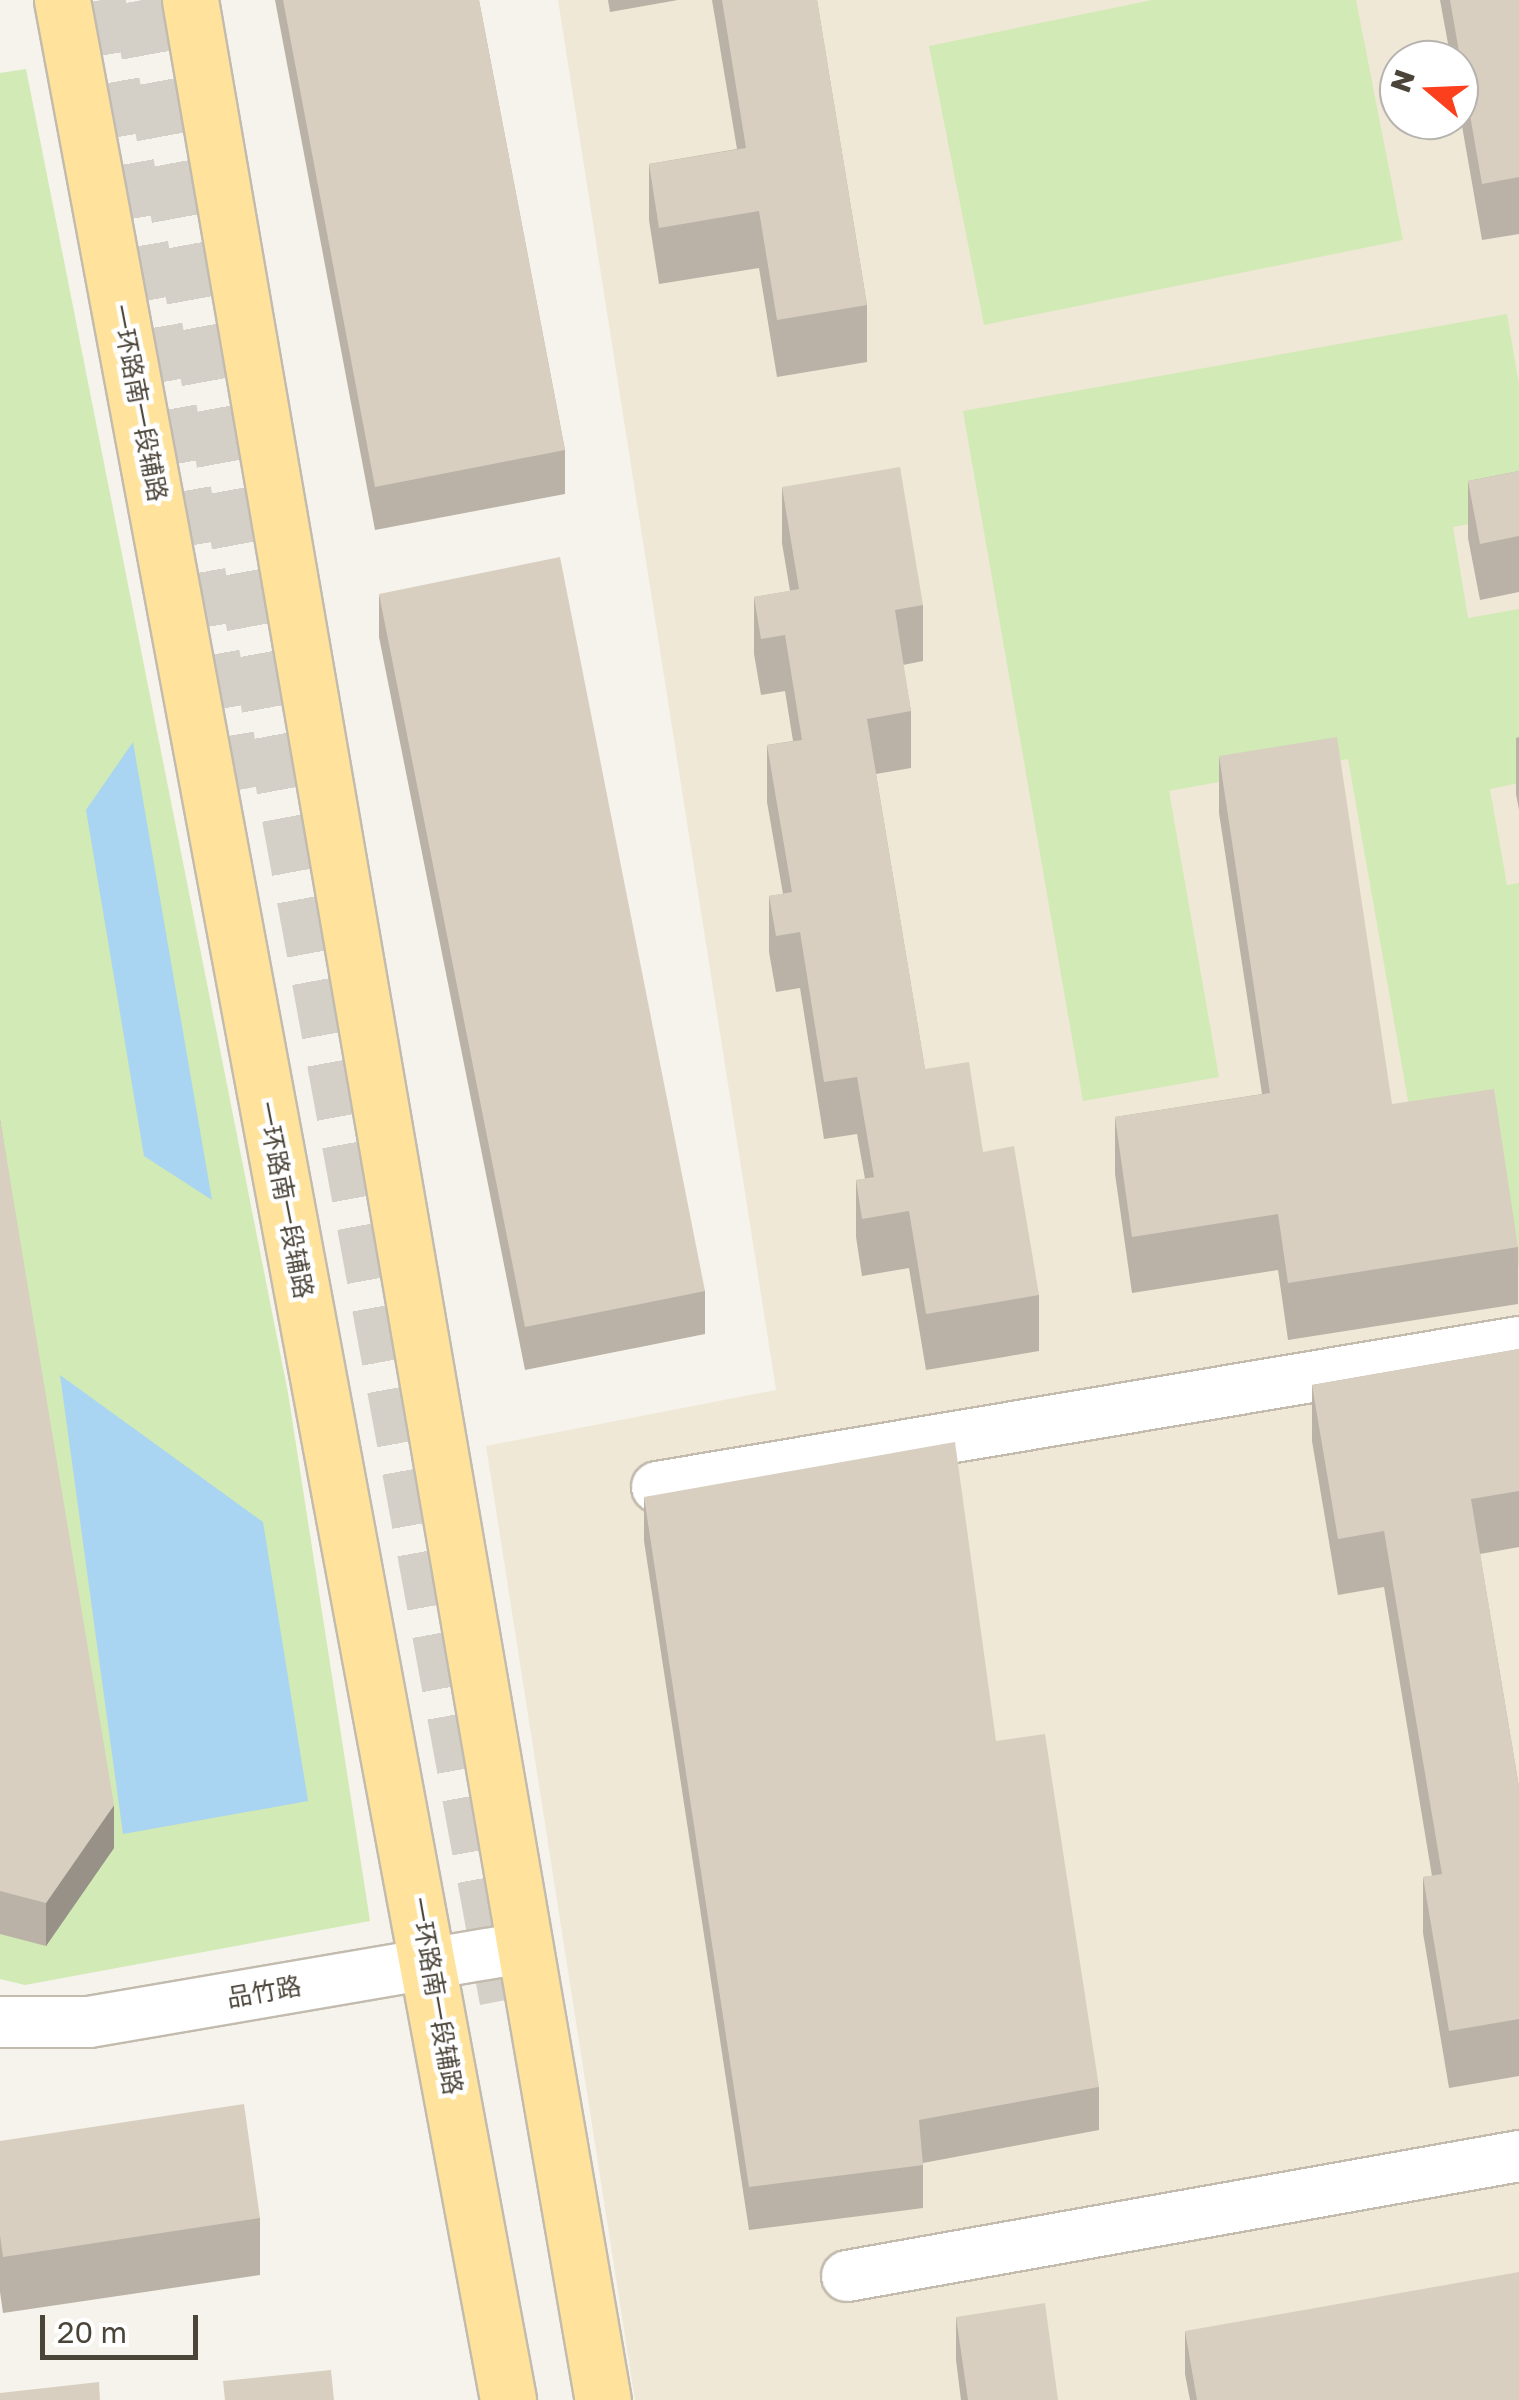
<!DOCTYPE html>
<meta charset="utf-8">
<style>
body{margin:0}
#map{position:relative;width:1519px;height:2400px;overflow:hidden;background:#f6f3ec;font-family:"Golos Text","Noto Sans SC",sans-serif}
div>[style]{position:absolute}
.education>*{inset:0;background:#efe8d6}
.green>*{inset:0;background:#d2eab5}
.water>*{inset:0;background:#a9d4f2}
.major-tunnel>*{height:55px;margin-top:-27.5px;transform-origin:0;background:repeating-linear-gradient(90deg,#d4d0c8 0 55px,transparent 0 83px)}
.roads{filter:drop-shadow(2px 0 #c2bbae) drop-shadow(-2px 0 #c2bbae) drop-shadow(0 2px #c2bbae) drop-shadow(0 -2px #c2bbae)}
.minor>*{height:50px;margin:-25px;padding:0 25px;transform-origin:25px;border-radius:25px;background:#fff}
.major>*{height:55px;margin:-27.5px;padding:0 27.5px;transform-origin:27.5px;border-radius:27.5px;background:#ffe39c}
.wall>*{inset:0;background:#bab2a6}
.shaded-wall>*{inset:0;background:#979187}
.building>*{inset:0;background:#d8cfc1}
span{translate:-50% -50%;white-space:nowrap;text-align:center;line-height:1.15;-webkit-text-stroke:9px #fff;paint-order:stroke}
.street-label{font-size:25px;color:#4b4439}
.north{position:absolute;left:1379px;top:40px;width:100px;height:100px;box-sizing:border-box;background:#fff;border:2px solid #b7b4b0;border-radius:50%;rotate:289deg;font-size:28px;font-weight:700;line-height:40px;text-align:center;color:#4b4439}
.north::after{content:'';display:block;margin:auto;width:35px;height:45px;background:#fc3f1d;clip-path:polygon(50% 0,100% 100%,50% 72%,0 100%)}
.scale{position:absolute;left:40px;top:2315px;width:158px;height:45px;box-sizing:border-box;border:5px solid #4b4439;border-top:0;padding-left:12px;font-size:30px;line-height:35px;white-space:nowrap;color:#4b4439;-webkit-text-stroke:8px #fff;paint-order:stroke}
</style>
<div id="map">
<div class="education">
<i style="clip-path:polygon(evenodd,558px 0,1519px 0,1519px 2400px,635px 2400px,486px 1446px,776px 1390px,558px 0,1399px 60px,1459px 60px,1459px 120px,1399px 120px,1399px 60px)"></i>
</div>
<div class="green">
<i style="clip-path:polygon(1152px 0,1356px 0,1403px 240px,984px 325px,929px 46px)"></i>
<i style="clip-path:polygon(26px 69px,288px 1393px,370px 1921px,25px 1985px,0 1979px,0 73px)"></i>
<i style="clip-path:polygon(1507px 314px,1519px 385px,1519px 515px,1453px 527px,1468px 618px,1519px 609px,1519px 783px,1490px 789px,1507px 885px,1519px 883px,1519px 1269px,1492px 1115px,1413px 1129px,1348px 759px,1169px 791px,1219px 1077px,1083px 1101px,963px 411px)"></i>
</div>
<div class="water">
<i style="clip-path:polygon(133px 742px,212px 1200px,144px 1156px,86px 810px)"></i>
<i style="clip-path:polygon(60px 1375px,263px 1522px,308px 1801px,123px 1834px)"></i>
</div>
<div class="major-tunnel">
<i style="left:98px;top:0;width:802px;rotate:80.09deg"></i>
<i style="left:139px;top:0;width:2033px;rotate:79.57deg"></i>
</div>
<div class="roads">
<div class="minor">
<i style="left:657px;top:1487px;width:874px;rotate:-9.55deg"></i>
<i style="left:0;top:2022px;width:89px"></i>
<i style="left:89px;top:2022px;width:443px;rotate:-9.7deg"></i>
<i style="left:847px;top:2276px;width:683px;rotate:-10.12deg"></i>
</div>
<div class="major">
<i style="left:62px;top:0;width:2441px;rotate:79.47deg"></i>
<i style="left:190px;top:0;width:2435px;rotate:80.24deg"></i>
</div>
</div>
<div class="wall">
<i style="clip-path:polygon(275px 0,479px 0,565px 450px,565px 494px,375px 530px)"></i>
<i style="clip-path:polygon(608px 0,678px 0,610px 12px)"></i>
<i style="clip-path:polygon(712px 0,817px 0,867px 305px,867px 362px,777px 377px,759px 268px,659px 284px,649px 220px,649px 164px,737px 149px)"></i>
<i style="clip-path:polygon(1440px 0,1519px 0,1519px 234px,1482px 240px,1459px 109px,1459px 60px,1451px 60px)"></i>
<i style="clip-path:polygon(1519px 471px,1519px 592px,1480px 600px,1468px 538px,1468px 481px)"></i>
<i style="clip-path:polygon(782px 487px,923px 605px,923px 661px,903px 665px,911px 711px,911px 768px,876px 774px,925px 1069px,983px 1152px,1039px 1295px,1039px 1351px,926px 1370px,909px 1268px,862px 1276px,856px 1237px,856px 1180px,865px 1179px,857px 1134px,824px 1139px,800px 988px,776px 992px,769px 952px,769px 896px,783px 894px,767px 802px,767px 745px,793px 741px,785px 691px,761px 695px,754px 654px,754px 597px,790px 591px,782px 543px)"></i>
<i style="clip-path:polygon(379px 594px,705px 1291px,705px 1334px,525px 1370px,379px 637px)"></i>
<i style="clip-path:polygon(1519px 737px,1519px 810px,1516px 794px,1516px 738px)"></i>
<i style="clip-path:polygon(1219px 756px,1392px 1104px,1518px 1247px,1518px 1304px,1288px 1340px,1278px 1270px,1132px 1293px,1115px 1174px,1115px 1117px,1262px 1094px,1219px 813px)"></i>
<i style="clip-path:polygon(0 1119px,114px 1848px,46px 1946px,0 1934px)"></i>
<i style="clip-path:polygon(1519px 1349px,1519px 1547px,1480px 1554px,1519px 1787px,1519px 2076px,1449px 2088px,1423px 1933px,1423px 1877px,1432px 1876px,1384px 1587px,1338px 1595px,1312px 1441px,1312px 1385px)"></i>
<i style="clip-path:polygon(644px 1497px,996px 1741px,1099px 2087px,1099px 2130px,923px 2163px,923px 2208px,749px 2230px,644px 1541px)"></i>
<i style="clip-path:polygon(0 2141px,260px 2218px,260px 2275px,3px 2313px,0 2292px)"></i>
<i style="clip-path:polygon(956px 2317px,1058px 2400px,961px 2400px,956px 2360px)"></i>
<i style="clip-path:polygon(1185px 2331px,1519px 2400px,1190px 2400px,1185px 2374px)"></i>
</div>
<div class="shaded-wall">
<i style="clip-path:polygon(114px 1805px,114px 1848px,46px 1946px,46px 1903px)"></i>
</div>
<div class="building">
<i style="clip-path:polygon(283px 0,479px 0,565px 450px,375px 487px)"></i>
<i style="clip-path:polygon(722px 0,817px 0,867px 305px,777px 320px,759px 211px,659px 228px,649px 164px,746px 148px)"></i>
<i style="clip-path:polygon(1450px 0,1519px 0,1519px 177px,1482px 184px)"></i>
<i style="clip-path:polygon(900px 467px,923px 605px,895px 610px,911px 711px,867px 719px,925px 1069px,969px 1062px,983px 1152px,1014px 1146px,1039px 1295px,926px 1314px,909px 1211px,862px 1219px,856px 1180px,874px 1177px,857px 1077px,824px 1082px,800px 932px,776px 936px,769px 896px,792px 892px,767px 745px,802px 740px,785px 635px,761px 639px,754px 597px,799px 589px,782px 487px)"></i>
<i style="clip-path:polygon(1519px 471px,1519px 536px,1480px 544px,1468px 481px)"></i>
<i style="clip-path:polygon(560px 557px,705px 1291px,525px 1327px,379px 594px)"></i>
<i style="clip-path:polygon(1337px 737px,1392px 1104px,1494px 1089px,1518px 1247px,1288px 1283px,1278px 1214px,1132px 1237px,1115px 1117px,1270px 1093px,1219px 756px)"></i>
<i style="clip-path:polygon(0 1119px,114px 1805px,46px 1903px,0 1891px)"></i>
<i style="clip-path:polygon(1519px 1349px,1519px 1491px,1471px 1499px,1519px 1787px,1519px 2019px,1449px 2031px,1423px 1877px,1442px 1874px,1384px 1531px,1338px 1539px,1312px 1385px)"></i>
<i style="clip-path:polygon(955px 1442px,996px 1741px,1045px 1734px,1099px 2087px,919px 2120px,923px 2165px,749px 2187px,644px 1497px)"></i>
<i style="clip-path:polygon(244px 2104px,260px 2218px,3px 2257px,0 2235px,0 2141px)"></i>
<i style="clip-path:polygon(1519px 2272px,1519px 2400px,1197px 2400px,1185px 2331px)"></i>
<i style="clip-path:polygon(1045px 2303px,1058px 2400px,968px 2400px,956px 2317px)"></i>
<i style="clip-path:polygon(331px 2370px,334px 2400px,225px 2400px,223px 2381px)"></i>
<i style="clip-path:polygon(99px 2382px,100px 2400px,0 2400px,0 2393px)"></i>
</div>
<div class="street-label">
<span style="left:139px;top:403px;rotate:79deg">一环路南一段辅路</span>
<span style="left:285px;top:1200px;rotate:79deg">一环路南一段辅路</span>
<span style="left:264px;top:1992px;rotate:-10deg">品竹路</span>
<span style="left:436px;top:1996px;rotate:80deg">一环路南一段辅路</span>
</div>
<div class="north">N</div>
<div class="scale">20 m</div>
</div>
